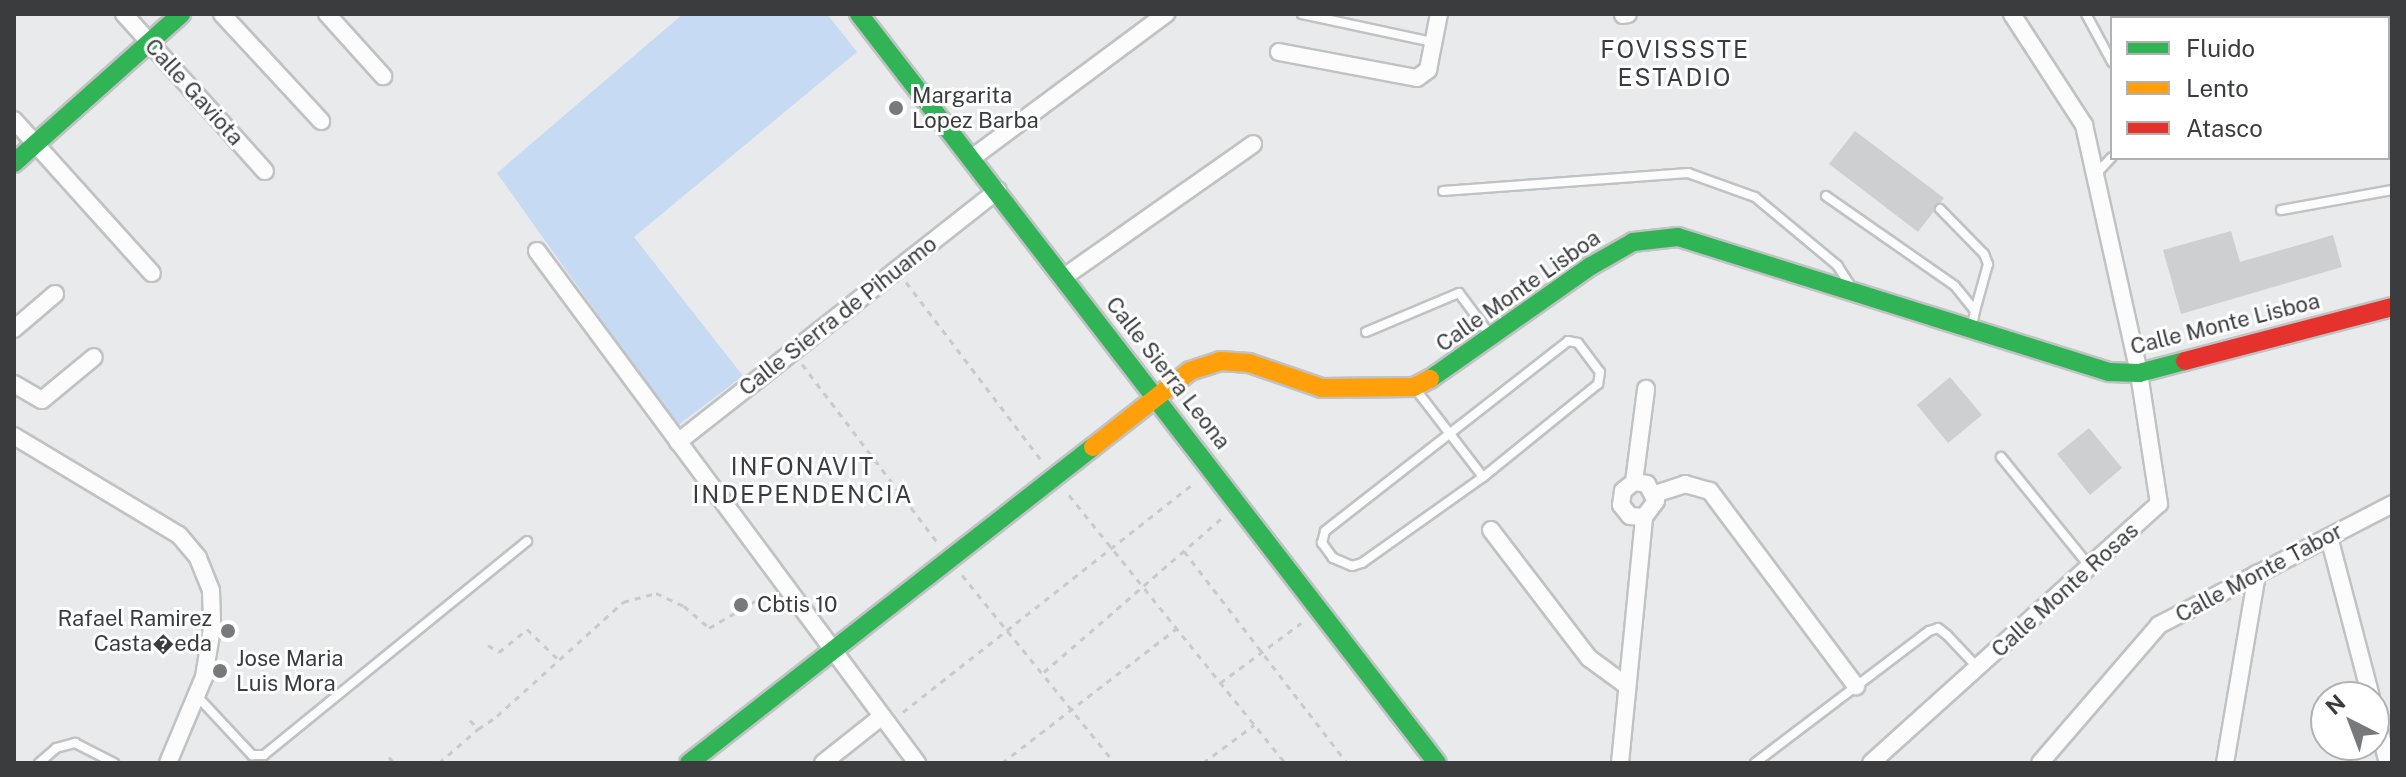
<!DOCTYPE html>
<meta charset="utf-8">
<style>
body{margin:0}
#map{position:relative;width:2406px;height:777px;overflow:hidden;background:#e8eaec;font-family:"Public Sans",sans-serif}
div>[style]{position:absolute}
.green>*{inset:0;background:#c6daf4}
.building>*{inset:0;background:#cecfd0}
.path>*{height:3px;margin-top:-1.5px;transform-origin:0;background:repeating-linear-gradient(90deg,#cacaca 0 6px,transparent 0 12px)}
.roads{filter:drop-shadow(2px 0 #c0c2c3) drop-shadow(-2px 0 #c0c2c3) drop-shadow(0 2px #c0c2c3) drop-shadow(0 -2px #c0c2c3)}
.lane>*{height:8px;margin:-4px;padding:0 4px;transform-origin:4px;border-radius:4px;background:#fcfcfc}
.street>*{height:16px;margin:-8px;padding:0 8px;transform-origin:8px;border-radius:8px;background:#fcfcfc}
.fast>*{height:18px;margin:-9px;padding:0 9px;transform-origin:9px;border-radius:9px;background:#30b455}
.slow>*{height:18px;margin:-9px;padding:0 9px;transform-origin:9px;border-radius:9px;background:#ff9f0a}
.jam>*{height:18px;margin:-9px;padding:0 9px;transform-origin:9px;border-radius:9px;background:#e5322d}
.dots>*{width:22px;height:22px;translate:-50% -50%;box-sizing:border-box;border:4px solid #fff;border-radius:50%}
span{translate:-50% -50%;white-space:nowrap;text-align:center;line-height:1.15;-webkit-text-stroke:6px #fff;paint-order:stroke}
.street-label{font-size:22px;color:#3b3c3e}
.poi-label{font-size:22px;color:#3b3c3e}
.left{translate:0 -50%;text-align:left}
.right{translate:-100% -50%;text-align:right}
.neighbourhood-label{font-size:24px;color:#3b3c3e;letter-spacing:2px}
.frame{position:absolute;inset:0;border:16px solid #3b3c3e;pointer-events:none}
.legend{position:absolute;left:2110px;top:16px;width:280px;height:144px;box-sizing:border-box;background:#fff;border:2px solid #b1b1b2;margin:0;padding:10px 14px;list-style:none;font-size:24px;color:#3b3c3e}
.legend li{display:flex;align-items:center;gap:16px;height:40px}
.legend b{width:40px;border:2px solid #b1b1b2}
.north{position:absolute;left:2310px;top:681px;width:80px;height:80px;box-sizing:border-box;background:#fff;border:2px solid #b1b1b2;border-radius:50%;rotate:318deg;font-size:22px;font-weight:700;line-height:32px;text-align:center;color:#3b3c3e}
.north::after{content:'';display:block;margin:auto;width:28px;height:36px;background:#78797b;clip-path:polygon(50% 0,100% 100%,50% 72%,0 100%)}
</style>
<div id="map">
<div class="green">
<i style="clip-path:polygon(683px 14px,827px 14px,857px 52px,634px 237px,743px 376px,677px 426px,497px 173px)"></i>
</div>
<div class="building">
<i style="clip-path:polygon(1855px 131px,1944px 198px,1918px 232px,1829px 164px)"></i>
<i style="clip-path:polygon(2231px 231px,2240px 262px,2333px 235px,2342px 267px,2181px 314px,2163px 250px)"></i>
<i style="clip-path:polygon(1950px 377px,1982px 415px,1948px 443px,1917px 405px)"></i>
<i style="clip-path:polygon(2089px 428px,2122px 468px,2090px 495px,2057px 454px)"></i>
</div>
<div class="path">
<i style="left:906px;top:282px;width:225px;rotate:52.8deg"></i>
<i style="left:802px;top:364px;width:225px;rotate:52.8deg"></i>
<i style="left:1069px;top:495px;width:344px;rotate:51.1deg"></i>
<i style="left:1184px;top:551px;width:267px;rotate:52.4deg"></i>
<i style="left:962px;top:575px;width:242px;rotate:50.9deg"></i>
<i style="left:488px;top:645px;width:13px;rotate:32deg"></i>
<i style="left:499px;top:652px;width:36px;rotate:-39deg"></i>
<i style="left:527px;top:629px;width:45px;rotate:44.1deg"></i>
<i style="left:1044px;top:672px;width:237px;rotate:-40.9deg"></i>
<i style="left:1220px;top:683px;width:101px;rotate:-36.5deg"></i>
<i style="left:903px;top:712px;width:372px;rotate:-38.2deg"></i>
<i style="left:470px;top:720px;width:12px;rotate:48deg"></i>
<i style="left:478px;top:729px;width:23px;rotate:-34deg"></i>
<i style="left:497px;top:716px;width:170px;rotate:-42.1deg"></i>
<i style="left:623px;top:602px;width:34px;rotate:-15deg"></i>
<i style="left:656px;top:593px;width:31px;rotate:25deg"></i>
<i style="left:684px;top:606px;width:33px;rotate:41deg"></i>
<i style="left:709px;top:628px;width:69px;rotate:-30.3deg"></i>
<i style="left:389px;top:757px;width:8px;rotate:50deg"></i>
<i style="left:439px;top:763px;width:52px;rotate:-41.1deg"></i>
<i style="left:1002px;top:763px;width:220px;rotate:-37.6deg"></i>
<i style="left:1203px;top:763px;width:64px;rotate:-36.7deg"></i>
</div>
<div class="roads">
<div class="lane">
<i style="left:1302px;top:14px;width:134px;rotate:12.1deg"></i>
<i style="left:2086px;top:14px;width:55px;rotate:61.6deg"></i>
<i style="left:2382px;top:14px;width:4px;rotate:76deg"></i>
<i style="left:2388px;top:36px;width:16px;rotate:75deg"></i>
<i style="left:2096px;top:174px;width:23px;rotate:-47deg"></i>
<i style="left:1443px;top:191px;width:246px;rotate:-4.2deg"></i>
<i style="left:1688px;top:173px;width:71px;rotate:19.7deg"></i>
<i style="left:1755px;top:197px;width:107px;rotate:39.7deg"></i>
<i style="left:1837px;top:265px;width:24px;rotate:57deg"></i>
<i style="left:1826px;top:196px;width:157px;rotate:34.9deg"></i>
<i style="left:1955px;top:286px;width:32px;rotate:51deg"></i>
<i style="left:1975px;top:311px;width:15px;rotate:101deg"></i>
<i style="left:1940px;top:209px;width:63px;rotate:45.6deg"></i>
<i style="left:1984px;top:254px;width:11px;rotate:68deg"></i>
<i style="left:1988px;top:264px;width:49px;rotate:105.5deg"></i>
<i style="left:2281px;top:210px;width:113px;rotate:-10.2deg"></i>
<i style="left:1366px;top:332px;width:101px;rotate:-22.8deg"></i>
<i style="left:1459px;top:293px;width:54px;rotate:53.3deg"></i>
<i style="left:1568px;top:341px;width:10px;rotate:11deg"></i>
<i style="left:1578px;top:343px;width:36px;rotate:53deg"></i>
<i style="left:1600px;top:372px;width:12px;rotate:99deg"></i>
<i style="left:1598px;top:384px;width:148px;rotate:141deg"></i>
<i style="left:1483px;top:477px;width:148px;rotate:144.6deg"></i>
<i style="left:1362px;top:563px;width:10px;rotate:163deg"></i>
<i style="left:1352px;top:566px;width:21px;rotate:-157deg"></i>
<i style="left:1333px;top:558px;width:19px;rotate:-126deg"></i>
<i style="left:1322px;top:543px;width:12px;rotate:-76deg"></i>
<i style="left:1325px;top:531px;width:308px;rotate:-38deg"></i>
<i style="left:1417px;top:391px;width:108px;rotate:52.5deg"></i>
<i style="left:2001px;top:457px;width:141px;rotate:51deg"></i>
<i style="left:197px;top:696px;width:81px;rotate:47deg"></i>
<i style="left:252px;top:755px;width:12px"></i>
<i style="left:264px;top:755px;width:339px;rotate:-39.1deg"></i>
<i style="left:39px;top:763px;width:23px;rotate:-41deg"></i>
<i style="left:56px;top:748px;width:20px;rotate:-15deg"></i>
<i style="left:75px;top:743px;width:44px;rotate:27.1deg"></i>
<i style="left:1755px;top:763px;width:218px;rotate:-37.2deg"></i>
<i style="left:1929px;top:631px;width:9px;rotate:-18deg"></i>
<i style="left:1938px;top:628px;width:11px;rotate:38deg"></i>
<i style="left:1947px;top:635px;width:44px;rotate:46.8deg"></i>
</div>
<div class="street">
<i style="left:124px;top:14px;width:211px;rotate:48.1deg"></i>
<i style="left:222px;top:14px;width:146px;rotate:47.2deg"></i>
<i style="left:327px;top:14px;width:84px;rotate:47.9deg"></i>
<i style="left:1623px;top:15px;width:5px;rotate:-11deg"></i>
<i style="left:1279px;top:52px;width:140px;rotate:10.7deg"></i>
<i style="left:1417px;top:78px;width:14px;rotate:-36deg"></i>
<i style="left:1428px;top:70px;width:57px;rotate:-78.9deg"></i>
<i style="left:14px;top:120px;width:206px;rotate:48deg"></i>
<i style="left:972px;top:158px;width:242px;rotate:-36.6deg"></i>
<i style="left:537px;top:251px;width:638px;rotate:53.42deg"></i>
<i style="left:1064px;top:277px;width:231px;rotate:-35.1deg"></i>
<i style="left:14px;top:329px;width:54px;rotate:-40.5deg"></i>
<i style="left:14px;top:384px;width:32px;rotate:30deg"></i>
<i style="left:42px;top:400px;width:67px;rotate:-39.6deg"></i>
<i style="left:14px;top:436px;width:192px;rotate:31deg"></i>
<i style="left:179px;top:535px;width:30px;rotate:50deg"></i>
<i style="left:198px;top:558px;width:35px;rotate:68deg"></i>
<i style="left:211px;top:591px;width:37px;rotate:88deg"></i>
<i style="left:212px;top:628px;width:50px;rotate:99.3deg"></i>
<i style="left:204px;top:677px;width:93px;rotate:112.7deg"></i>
<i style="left:678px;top:442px;width:407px;rotate:-38.2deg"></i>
<i style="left:1634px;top:482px;width:94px;rotate:-82.6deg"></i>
<i style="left:1655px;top:494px;width:32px;rotate:-18deg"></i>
<i style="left:1685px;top:484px;width:26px;rotate:16deg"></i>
<i style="left:1710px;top:491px;width:244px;rotate:53.2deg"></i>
<i style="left:1491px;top:530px;width:161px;rotate:52.6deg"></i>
<i style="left:1589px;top:658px;width:47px;rotate:36.4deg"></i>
<i style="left:2329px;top:537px;width:165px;rotate:75.3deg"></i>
<i style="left:2374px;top:710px;width:55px;rotate:75.2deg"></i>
<i style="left:823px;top:763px;width:74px;rotate:-38.4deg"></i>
<i style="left:1620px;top:763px;width:247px;rotate:-84.4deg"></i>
<i style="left:1644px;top:517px;width:20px;rotate:-53deg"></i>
<i style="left:1656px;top:501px;width:19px;rotate:-118deg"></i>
<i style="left:1647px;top:484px;width:13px;rotate:-171deg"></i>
<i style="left:1634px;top:482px;width:14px;rotate:141deg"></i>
<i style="left:1623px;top:491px;width:14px;rotate:98deg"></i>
<i style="left:1621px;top:505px;width:14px;rotate:51deg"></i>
<i style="left:1630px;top:516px;width:14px;rotate:4deg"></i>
<i style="left:1871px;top:763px;width:387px;rotate:-42deg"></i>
<i style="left:2159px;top:504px;width:133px;rotate:-98.7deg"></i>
<i style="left:2139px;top:373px;width:254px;rotate:-102.5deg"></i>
<i style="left:2084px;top:125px;width:132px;rotate:-123deg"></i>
<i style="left:2040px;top:763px;width:182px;rotate:-49.2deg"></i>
<i style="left:2159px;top:625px;width:263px;rotate:-27.4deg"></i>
<i style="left:2225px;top:763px;width:192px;rotate:-80.4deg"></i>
</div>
<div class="fast">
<i style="left:859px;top:14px;width:946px;rotate:52.34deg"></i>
<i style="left:2366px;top:14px;width:4px;rotate:76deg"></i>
<i style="left:2388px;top:93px;width:15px;rotate:74deg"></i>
<i style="left:14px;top:163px;width:224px;rotate:-41.7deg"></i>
<i style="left:1430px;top:379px;width:197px;rotate:-35.1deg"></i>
<i style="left:1591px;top:266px;width:48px;rotate:-29.7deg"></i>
<i style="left:1633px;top:242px;width:45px;rotate:-6.3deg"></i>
<i style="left:1678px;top:237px;width:452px;rotate:17.4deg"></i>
<i style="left:2109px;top:372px;width:30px;rotate:2deg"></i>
<i style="left:2139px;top:373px;width:48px;rotate:-14.6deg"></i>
<i style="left:689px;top:763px;width:513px;rotate:-38.03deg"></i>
</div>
<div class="slow">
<i style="left:1093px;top:447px;width:123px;rotate:-38.1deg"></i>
<i style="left:1190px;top:371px;width:32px;rotate:-18deg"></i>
<i style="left:1220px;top:361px;width:29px;rotate:4deg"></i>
<i style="left:1249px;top:363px;width:77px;rotate:18.9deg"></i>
<i style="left:1322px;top:388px;width:92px;rotate:-0.6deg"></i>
<i style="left:1414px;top:387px;width:18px;rotate:-27deg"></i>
</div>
<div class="jam">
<i style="left:2185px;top:361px;width:214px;rotate:-14.6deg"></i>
</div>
</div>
<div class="dots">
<i style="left:896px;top:108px;background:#78797b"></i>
<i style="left:741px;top:605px;background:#78797b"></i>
<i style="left:228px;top:631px;background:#78797b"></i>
<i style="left:220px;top:671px;background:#78797b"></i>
</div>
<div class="street-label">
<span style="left:194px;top:92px;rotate:48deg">Calle Gaviota</span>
<span style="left:1518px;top:291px;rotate:-35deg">Calle Monte Lisboa</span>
<span style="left:838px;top:316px;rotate:-38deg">Calle Sierra de Pihuamo</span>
<span style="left:2225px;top:324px;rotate:-14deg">Calle Monte Lisboa</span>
<span style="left:1168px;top:373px;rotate:52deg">Calle Sierra Leona</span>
<span style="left:2259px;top:573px;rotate:-28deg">Calle Monte Tabor</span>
<span style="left:2065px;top:590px;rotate:-42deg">Calle Monte Rosas</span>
</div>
<div class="poi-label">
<span class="left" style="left:912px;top:108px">Margarita<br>Lopez Barba</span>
<span class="left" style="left:757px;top:605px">Cbtis 10</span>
<span class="right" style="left:212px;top:631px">Rafael Ramirez<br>Casta�eda</span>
<span class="left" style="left:236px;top:671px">Jose Maria<br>Luis Mora</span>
</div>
<div class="neighbourhood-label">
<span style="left:1675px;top:64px">FOVISSSTE<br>ESTADIO</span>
<span style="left:803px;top:481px">INFONAVIT<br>INDEPENDENCIA</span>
</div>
<div class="frame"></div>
<ul class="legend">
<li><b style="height:10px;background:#30b455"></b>Fluido</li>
<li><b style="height:10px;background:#ff9f0a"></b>Lento</li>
<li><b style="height:10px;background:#e5322d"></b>Atasco</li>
</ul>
<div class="north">N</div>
</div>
